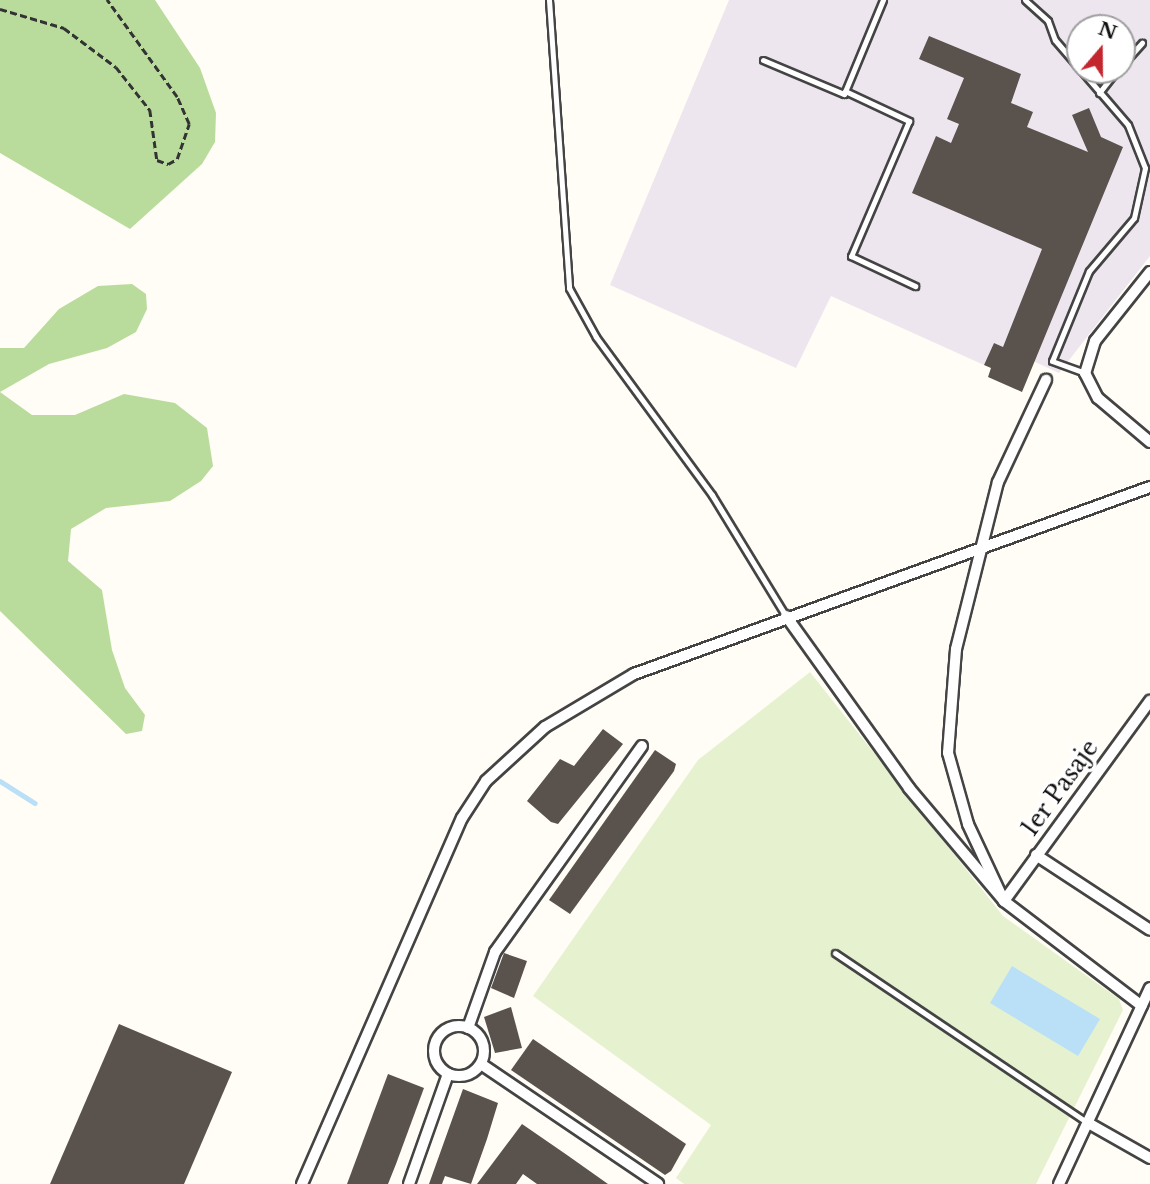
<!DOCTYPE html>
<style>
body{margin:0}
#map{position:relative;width:1150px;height:1184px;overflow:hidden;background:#fffdf5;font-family:"Libre Baskerville",serif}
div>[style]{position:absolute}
.industrial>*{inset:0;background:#eee6ef}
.forest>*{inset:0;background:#b9dc9c}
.pitch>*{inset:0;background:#e6f2cf}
.water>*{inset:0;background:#b9e0f7}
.stream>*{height:4.5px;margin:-2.25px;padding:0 2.25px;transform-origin:2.25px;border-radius:2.25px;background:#b9e0f7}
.building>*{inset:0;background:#5a524d}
.path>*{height:2.5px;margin-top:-1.25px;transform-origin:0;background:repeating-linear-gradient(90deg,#333 0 7px,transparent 0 10.5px)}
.roads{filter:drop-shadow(2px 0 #444) drop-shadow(-2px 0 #444) drop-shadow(0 2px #444) drop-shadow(0 -2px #444)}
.service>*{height:5px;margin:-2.5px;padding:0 2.5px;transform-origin:2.5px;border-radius:2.5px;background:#fff}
.minor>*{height:10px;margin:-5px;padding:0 5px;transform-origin:5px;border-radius:5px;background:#fff}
.minor>.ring{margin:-5px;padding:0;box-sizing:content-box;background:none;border:10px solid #fff;border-radius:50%}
span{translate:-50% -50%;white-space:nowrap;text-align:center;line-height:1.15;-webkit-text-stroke:7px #fff;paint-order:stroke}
.street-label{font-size:23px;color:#111}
.north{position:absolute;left:1066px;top:14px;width:70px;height:70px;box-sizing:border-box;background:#fff;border:2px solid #a0a0a0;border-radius:50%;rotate:20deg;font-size:19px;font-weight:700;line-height:28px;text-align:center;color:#111}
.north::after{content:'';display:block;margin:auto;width:24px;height:32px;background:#c4262e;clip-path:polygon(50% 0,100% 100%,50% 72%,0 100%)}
</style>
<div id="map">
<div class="industrial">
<i style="clip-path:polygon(evenodd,729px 0,1150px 0,1150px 256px,1059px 373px,994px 343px,984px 365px,831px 296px,796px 368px,610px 285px,729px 0,1080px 28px,1122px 28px,1122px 70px,1080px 70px,1080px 28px)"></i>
</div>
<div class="forest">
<i style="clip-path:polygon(0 0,155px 0,200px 68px,216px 113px,215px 142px,202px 164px,130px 229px,0 153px)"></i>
<i style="clip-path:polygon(132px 284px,146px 294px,147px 309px,136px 332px,107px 348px,49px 364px,0 392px,32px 415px,75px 415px,124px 394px,175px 403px,207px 428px,213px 466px,201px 481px,170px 501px,106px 508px,71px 529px,68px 561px,102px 590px,112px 650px,125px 688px,145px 715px,142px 731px,126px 734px,0 611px,0 348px,24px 348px,59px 309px,98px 286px)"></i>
</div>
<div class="pitch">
<i style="clip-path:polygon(810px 672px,1003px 916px,1119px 999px,1123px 1010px,1036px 1184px,684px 1184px,676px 1178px,711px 1125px,533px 996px,698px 760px)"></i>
</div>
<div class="water">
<i style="clip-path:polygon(1012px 966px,1100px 1019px,1078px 1056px,990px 1003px)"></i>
</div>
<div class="stream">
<i style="left:0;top:781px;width:41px;rotate:32.2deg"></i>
</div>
<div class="building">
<i style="clip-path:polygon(929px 36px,1021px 74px,1011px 103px,1033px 112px,1027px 127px,1088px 152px,1072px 115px,1089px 108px,1101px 137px,1123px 147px,1022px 392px,988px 377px,991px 368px,984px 365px,994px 343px,1003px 347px,1042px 249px,912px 193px,936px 136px,951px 143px,959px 124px,947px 119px,964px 78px,919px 59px)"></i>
<i style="clip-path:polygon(603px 729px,623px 744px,558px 824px,551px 822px,527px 801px,560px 759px,574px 766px)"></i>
<i style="clip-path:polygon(655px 750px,676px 764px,674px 771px,570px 914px,549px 900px)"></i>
<i style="clip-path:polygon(504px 953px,527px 961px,514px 998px,491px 988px)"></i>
<i style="clip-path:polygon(511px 1007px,522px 1048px,495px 1053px,484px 1017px)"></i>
<i style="clip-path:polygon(119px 1024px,232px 1072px,184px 1184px,50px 1184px)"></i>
<i style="clip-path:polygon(533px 1039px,686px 1144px,671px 1171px,665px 1175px,511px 1070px)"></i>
<i style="clip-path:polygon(388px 1074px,424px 1088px,396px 1164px,388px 1184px,347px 1184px)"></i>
<i style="clip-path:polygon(463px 1089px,498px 1103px,487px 1139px,471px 1184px,445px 1176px,442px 1184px,429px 1184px)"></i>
<i style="clip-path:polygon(522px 1124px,567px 1155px,608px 1184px,537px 1184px,523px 1174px,516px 1184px,477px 1184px)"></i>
</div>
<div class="path">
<i style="left:0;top:9px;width:67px;rotate:16.5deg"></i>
<i style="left:64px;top:28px;width:65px;rotate:36.9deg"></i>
<i style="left:116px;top:67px;width:55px;rotate:51.7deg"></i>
<i style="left:150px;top:110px;width:50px;rotate:82deg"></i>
<i style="left:157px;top:160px;width:12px;rotate:20deg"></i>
<i style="left:168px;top:164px;width:10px;rotate:-29deg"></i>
<i style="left:177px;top:159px;width:37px;rotate:-71deg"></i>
<i style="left:189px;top:124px;width:30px;rotate:-114deg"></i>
<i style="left:177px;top:97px;width:120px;rotate:-125.8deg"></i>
</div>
<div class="roads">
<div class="service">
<i style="left:549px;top:0;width:289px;rotate:86deg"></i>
<i style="left:569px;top:288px;width:56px;rotate:61.1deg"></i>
<i style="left:596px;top:337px;width:196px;rotate:53.7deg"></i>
<i style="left:712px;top:495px;width:142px;rotate:58.6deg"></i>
<i style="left:1025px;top:0;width:31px;rotate:42deg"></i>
<i style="left:1048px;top:21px;width:20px;rotate:70deg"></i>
<i style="left:1055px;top:40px;width:112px;rotate:49.3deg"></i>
<i style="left:1128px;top:125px;width:46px;rotate:68.4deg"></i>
<i style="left:1145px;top:168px;width:51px;rotate:102.4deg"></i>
<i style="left:1134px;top:218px;width:70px;rotate:130.3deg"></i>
<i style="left:1089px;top:271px;width:97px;rotate:112.3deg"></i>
<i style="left:1052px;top:361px;width:35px;rotate:20deg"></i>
<i style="left:763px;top:60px;width:88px;rotate:22.8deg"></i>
<i style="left:844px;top:94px;width:102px;rotate:-67.5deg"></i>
<i style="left:1122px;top:65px;width:30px;rotate:-48deg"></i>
<i style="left:845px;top:91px;width:71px;rotate:25.1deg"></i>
<i style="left:909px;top:121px;width:147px;rotate:113.2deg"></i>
<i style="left:851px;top:256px;width:71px;rotate:25.1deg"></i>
<i style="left:1099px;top:93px;width:29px;rotate:-52deg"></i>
<i style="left:835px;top:953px;width:305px;rotate:33.9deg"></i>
</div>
<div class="minor">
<i style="left:1150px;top:272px;width:88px;rotate:128.6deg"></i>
<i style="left:1095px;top:341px;width:34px;rotate:107deg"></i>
<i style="left:1085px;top:373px;width:28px;rotate:63deg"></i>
<i style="left:1098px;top:398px;width:68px;rotate:40.2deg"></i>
<i style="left:786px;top:616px;width:211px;rotate:54.4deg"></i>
<i style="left:909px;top:788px;width:148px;rotate:49.9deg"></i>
<i style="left:1004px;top:901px;width:173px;rotate:37.3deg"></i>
<i style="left:1036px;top:855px;width:136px;rotate:33.3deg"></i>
<i style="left:1004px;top:901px;width:85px;rotate:-115.1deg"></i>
<i style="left:968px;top:824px;width:74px;rotate:-105.7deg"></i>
<i style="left:948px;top:753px;width:104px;rotate:-85.6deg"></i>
<i style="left:956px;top:649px;width:172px;rotate:-75.9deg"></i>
<i style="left:998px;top:482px;width:113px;rotate:-64.8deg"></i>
<i style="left:1004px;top:901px;width:248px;rotate:-53.9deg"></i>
<i class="ring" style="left:434px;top:1026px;width:40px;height:40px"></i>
<i style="left:468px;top:1028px;width:81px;rotate:-70.4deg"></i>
<i style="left:495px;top:952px;width:253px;rotate:-54.5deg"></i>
<i style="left:481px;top:1064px;width:214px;rotate:34.1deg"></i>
<i style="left:1090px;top:1124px;width:69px;rotate:29.5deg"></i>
<i style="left:302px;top:1184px;width:399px;rotate:-66.4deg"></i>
<i style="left:462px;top:818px;width:44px;rotate:-57deg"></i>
<i style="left:486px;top:781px;width:80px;rotate:-42.5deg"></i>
<i style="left:545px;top:727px;width:104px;rotate:-30.8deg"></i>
<i style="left:634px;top:674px;width:549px;rotate:-19.92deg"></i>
<i style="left:409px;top:1184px;width:117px;rotate:-70.5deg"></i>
<i style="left:1059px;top:1184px;width:216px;rotate:-65.1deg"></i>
</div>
</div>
<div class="street-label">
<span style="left:1060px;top:788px;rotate:-54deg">1er Pasaje</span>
</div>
<div class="north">N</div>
</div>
